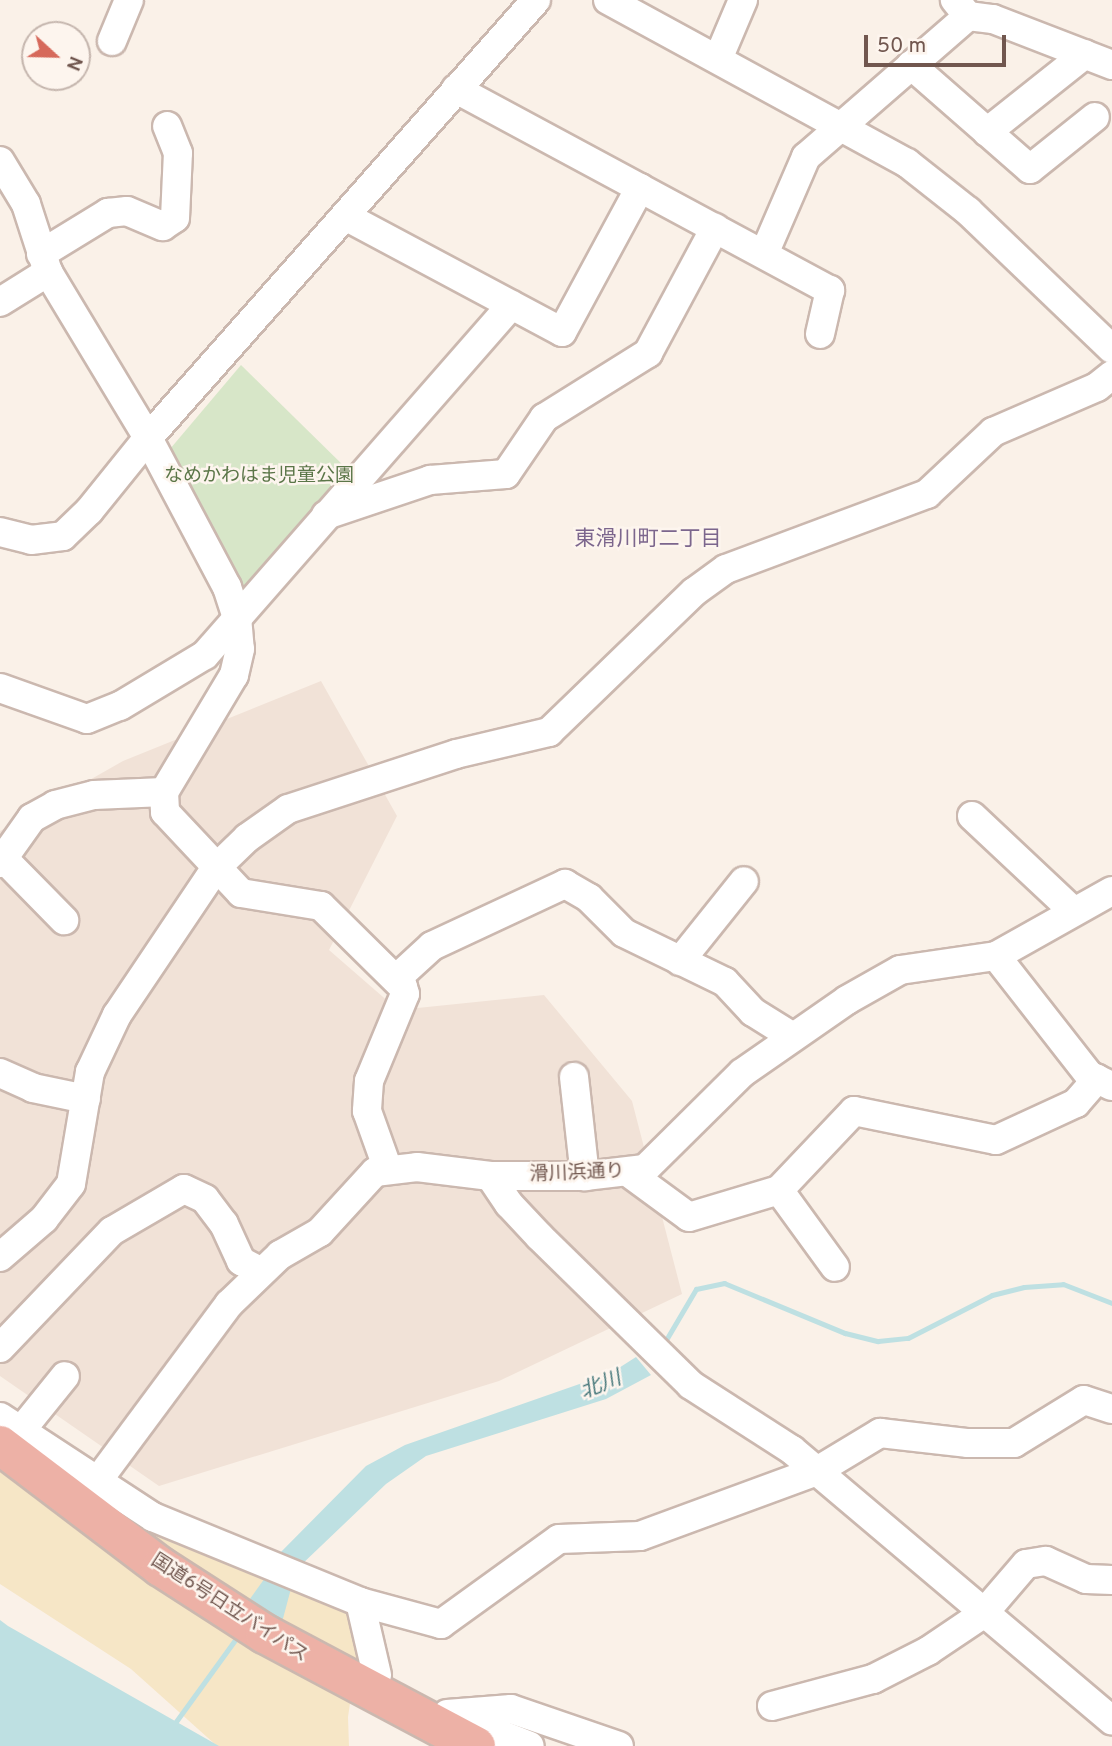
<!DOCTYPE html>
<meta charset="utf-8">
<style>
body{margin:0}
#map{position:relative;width:1112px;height:1746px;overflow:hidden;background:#faf1e8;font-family:Overpass,"Noto Sans JP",sans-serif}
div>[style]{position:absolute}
.residential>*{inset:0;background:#f1e2d7}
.green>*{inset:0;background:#d7e6c8}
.sand>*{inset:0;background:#f6e6c6}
.water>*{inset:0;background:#bee0e2}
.stream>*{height:5px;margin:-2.5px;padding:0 2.5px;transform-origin:2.5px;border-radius:2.5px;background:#bee0e2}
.roads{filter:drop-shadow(2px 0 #cbb8af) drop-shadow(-2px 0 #cbb8af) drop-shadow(0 2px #cbb8af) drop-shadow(0 -2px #cbb8af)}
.minor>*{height:28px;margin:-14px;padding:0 14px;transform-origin:14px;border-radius:14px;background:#fff}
.highway>*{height:38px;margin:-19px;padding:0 19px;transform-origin:19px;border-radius:19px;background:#edb1a6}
span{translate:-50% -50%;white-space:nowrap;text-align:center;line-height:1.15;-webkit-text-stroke:5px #fdf5ee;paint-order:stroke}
.park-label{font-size:19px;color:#5b7648}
.street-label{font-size:19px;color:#71574f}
.neighbourhood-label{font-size:21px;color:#7c668d}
.water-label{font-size:21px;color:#47787b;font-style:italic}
.north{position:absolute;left:21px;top:21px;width:70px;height:70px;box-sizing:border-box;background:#fdf5ee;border:2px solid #c5b6ae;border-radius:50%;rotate:112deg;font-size:19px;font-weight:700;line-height:28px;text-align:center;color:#71574f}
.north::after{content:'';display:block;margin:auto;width:24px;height:32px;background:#d6695b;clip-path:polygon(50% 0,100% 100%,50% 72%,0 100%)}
.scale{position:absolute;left:864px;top:35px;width:142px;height:32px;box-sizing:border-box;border:4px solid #71574f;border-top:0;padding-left:9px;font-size:21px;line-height:24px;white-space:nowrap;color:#71574f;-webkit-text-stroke:5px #fdf5ee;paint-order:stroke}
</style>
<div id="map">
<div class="residential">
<i style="clip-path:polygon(321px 681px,397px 816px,329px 950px,398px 1010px,544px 995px,632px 1101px,682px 1294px,499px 1381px,159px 1486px,0 1376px,0 831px,123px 761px)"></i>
</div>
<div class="green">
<i style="clip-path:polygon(241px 365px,349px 471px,248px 606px,170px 449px)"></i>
</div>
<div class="sand">
<i style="clip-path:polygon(0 1419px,363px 1614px,348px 1717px,349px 1746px,217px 1746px,131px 1669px,0 1584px)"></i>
</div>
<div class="water">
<i style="clip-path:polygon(636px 1357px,651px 1375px,606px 1399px,426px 1456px,386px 1484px,299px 1567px,276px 1557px,366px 1466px,405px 1445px,611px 1373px)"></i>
<i style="clip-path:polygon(270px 1571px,293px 1581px,281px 1626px,247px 1603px)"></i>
<i style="clip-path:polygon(0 1620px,8px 1626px,219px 1746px,0 1746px)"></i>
</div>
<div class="stream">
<i style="left:663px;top:1345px;width:65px;rotate:-59.5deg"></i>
<i style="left:696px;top:1289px;width:29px;rotate:-12deg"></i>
<i style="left:724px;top:1283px;width:131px;rotate:22.5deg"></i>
<i style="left:845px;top:1333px;width:34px;rotate:14deg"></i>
<i style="left:878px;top:1341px;width:30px;rotate:-6deg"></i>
<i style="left:908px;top:1338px;width:94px;rotate:-27.1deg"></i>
<i style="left:992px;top:1295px;width:33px;rotate:-14deg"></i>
<i style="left:1024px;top:1287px;width:39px;rotate:-4deg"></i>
<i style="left:1063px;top:1284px;width:53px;rotate:21.2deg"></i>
<i style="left:172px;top:1727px;width:116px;rotate:-54.1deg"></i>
</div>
<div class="roads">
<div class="minor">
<i style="left:608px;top:0;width:341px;rotate:28.6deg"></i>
<i style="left:907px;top:163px;width:78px;rotate:38.2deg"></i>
<i style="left:968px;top:211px;width:199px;rotate:43.8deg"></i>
<i style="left:968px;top:16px;width:25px;rotate:7deg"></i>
<i style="left:993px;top:19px;width:128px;rotate:21.1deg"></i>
<i style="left:112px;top:41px;width:44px;rotate:-67.5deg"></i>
<i style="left:718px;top:59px;width:64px;rotate:-67deg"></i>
<i style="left:911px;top:65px;width:158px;rotate:41.2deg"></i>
<i style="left:1030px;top:169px;width:83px;rotate:-38.7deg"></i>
<i style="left:456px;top:89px;width:425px;rotate:28.3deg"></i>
<i style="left:830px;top:290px;width:45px;rotate:102.8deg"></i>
<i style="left:987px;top:132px;width:125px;rotate:-38.5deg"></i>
<i style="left:0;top:161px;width:50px;rotate:58.8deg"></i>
<i style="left:26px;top:204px;width:71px;rotate:72.1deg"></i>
<i style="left:48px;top:272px;width:194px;rotate:58.9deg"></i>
<i style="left:148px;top:438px;width:169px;rotate:62.1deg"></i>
<i style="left:227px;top:587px;width:32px;rotate:72deg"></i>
<i style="left:237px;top:617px;width:32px;rotate:85deg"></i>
<i style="left:240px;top:649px;width:27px;rotate:103deg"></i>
<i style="left:234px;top:675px;width:136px;rotate:120.9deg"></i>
<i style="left:164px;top:792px;width:20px;rotate:87deg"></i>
<i style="left:165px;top:812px;width:111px;rotate:46.8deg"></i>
<i style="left:241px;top:893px;width:81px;rotate:9.2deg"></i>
<i style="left:321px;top:906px;width:115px;rotate:44.6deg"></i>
<i style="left:403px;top:987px;width:7px;rotate:74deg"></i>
<i style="left:405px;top:994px;width:94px;rotate:112.5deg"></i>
<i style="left:369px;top:1081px;width:30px;rotate:94deg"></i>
<i style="left:367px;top:1111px;width:59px;rotate:70.3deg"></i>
<i style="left:345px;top:216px;width:246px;rotate:28.1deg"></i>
<i style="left:562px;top:332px;width:164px;rotate:-61.6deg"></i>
<i style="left:41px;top:254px;width:79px;rotate:-31.5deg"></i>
<i style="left:108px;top:213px;width:19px;rotate:-6deg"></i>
<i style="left:127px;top:211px;width:39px;rotate:23deg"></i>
<i style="left:163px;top:226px;width:14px;rotate:-34deg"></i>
<i style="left:175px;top:218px;width:65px;rotate:-87.4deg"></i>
<i style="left:178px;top:153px;width:29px;rotate:-112deg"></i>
<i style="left:764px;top:254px;width:106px;rotate:-66.6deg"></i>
<i style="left:806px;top:157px;width:215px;rotate:-41deg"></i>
<i style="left:968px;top:16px;width:21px;rotate:-129deg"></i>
<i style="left:0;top:302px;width:57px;rotate:-32deg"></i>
<i style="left:326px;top:515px;width:110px;rotate:-18.6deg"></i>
<i style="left:430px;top:480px;width:76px;rotate:-4.5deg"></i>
<i style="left:506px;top:474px;width:68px;rotate:-55.8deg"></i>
<i style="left:544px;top:418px;width:123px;rotate:-32deg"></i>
<i style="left:648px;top:353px;width:142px;rotate:-61.8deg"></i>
<i style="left:0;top:532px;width:32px;rotate:14deg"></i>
<i style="left:31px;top:540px;width:32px;rotate:-7deg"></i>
<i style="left:63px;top:536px;width:36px;rotate:-44deg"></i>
<i style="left:89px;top:511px;width:94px;rotate:-51.1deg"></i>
<i style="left:148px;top:438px;width:585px;rotate:-48.46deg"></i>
<i style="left:0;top:688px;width:92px;rotate:19.6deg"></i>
<i style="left:87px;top:719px;width:35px;rotate:-22deg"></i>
<i style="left:120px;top:706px;width:99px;rotate:-31deg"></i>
<i style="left:205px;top:655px;width:465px;rotate:-48.8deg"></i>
<i style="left:972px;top:816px;width:139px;rotate:43.2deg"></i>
<i style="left:4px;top:859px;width:86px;rotate:45.5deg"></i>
<i style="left:0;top:863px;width:55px;rotate:-54.6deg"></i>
<i style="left:32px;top:818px;width:26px;rotate:-29deg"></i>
<i style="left:55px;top:805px;width:40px;rotate:-14.4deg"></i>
<i style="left:94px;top:795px;width:70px;rotate:-2.5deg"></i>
<i style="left:996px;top:956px;width:151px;rotate:52deg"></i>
<i style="left:1089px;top:1075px;width:25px;rotate:26deg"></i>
<i style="left:680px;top:961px;width:102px;rotate:-51.3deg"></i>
<i style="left:396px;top:979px;width:49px;rotate:-42.5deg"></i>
<i style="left:432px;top:946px;width:147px;rotate:-25deg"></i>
<i style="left:565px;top:884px;width:28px;rotate:30deg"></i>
<i style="left:589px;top:898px;width:49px;rotate:45deg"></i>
<i style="left:624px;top:933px;width:112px;rotate:25.9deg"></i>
<i style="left:725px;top:982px;width:41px;rotate:47deg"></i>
<i style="left:753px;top:1012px;width:47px;rotate:32deg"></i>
<i style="left:0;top:1073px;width:36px;rotate:24deg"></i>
<i style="left:33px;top:1088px;width:54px;rotate:11.7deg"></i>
<i style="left:574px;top:1077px;width:100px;rotate:83.7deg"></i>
<i style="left:629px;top:1173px;width:74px;rotate:36.3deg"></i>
<i style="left:689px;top:1217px;width:94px;rotate:-16.7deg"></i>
<i style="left:779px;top:1190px;width:95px;rotate:54deg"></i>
<i style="left:490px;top:1176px;width:34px;rotate:56deg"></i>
<i style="left:509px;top:1204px;width:45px;rotate:46.8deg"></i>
<i style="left:540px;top:1237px;width:211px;rotate:44.4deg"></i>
<i style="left:691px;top:1385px;width:120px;rotate:32.8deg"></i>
<i style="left:792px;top:1450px;width:419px;rotate:40.2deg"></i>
<i style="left:779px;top:1190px;width:109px;rotate:-46.5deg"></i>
<i style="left:854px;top:1111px;width:145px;rotate:11.5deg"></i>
<i style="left:996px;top:1140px;width:88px;rotate:-24.8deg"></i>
<i style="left:1076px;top:1103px;width:32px;rotate:-49deg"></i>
<i style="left:0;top:1257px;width:58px;rotate:-40.8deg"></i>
<i style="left:44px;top:1219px;width:44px;rotate:-52.4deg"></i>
<i style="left:71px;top:1184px;width:114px;rotate:-80.4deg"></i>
<i style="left:90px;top:1072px;width:63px;rotate:-64.7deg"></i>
<i style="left:117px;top:1015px;width:176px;rotate:-56.1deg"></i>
<i style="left:215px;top:869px;width:45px;rotate:-44.1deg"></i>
<i style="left:247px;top:838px;width:50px;rotate:-35.3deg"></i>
<i style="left:288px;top:809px;width:177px;rotate:-18.1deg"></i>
<i style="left:456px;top:754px;width:96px;rotate:-13.3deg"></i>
<i style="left:549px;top:732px;width:202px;rotate:-44deg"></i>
<i style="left:694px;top:592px;width:39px;rotate:-36deg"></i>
<i style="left:726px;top:569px;width:215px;rotate:-20.5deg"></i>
<i style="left:927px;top:494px;width:91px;rotate:-43.2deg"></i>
<i style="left:993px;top:432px;width:113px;rotate:-23.4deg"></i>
<i style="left:1097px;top:387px;width:19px;rotate:-39deg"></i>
<i style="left:0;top:1348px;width:162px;rotate:-46.3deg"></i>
<i style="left:112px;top:1231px;width:83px;rotate:-30.3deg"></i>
<i style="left:184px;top:1189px;width:23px;rotate:25deg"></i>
<i style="left:205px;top:1199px;width:31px;rotate:53deg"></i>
<i style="left:224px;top:1224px;width:41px;rotate:65.3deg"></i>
<i style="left:241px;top:1261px;width:21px;rotate:28deg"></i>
<i style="left:0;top:1417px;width:183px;rotate:33.2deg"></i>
<i style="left:153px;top:1517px;width:224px;rotate:22.3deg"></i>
<i style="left:19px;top:1433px;width:73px;rotate:-51.1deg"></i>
<i style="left:96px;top:1483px;width:223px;rotate:-53.4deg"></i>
<i style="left:229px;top:1304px;width:71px;rotate:-43.9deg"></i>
<i style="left:280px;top:1255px;width:46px;rotate:-29.9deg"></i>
<i style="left:320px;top:1232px;width:81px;rotate:-47.5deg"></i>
<i style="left:375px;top:1172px;width:42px;rotate:-6.8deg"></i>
<i style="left:417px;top:1167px;width:74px;rotate:7deg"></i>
<i style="left:490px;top:1176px;width:95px"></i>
<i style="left:585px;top:1176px;width:60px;rotate:-6.7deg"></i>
<i style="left:645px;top:1169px;width:136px;rotate:-44.7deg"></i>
<i style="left:742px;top:1073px;width:128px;rotate:-34.8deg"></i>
<i style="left:847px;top:1000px;width:61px;rotate:-29.5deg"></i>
<i style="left:900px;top:970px;width:97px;rotate:-8.3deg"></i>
<i style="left:996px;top:956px;width:133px;rotate:-29.3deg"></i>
<i style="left:377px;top:1675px;width:75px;rotate:-103.1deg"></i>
<i style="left:360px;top:1602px;width:84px;rotate:15.2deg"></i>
<i style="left:441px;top:1624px;width:145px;rotate:-35.8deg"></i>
<i style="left:559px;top:1539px;width:81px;rotate:-2.1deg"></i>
<i style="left:640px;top:1536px;width:189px;rotate:-20.2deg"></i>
<i style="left:817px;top:1471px;width:74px;rotate:-31.1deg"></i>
<i style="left:880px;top:1433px;width:89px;rotate:6.5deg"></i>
<i style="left:968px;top:1443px;width:46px"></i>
<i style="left:1014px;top:1443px;width:82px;rotate:-31.6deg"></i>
<i style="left:1084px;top:1400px;width:29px;rotate:18deg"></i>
<i style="left:772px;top:1706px;width:105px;rotate:-15deg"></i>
<i style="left:873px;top:1679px;width:62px;rotate:-27deg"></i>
<i style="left:928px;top:1651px;width:66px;rotate:-33.9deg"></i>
<i style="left:983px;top:1614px;width:66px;rotate:-49.3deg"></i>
<i style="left:1026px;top:1564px;width:20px;rotate:-9deg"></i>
<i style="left:1046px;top:1561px;width:44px;rotate:24.2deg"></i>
<i style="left:1086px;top:1579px;width:26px;rotate:2deg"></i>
<i style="left:447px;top:1714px;width:64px;rotate:-4.5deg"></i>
<i style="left:511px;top:1709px;width:114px;rotate:18.9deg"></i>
<i style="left:456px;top:1717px;width:79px;rotate:21.4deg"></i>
</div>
<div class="highway">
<i style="left:0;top:1445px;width:202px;rotate:37.2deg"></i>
<i style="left:161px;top:1567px;width:124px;rotate:32.8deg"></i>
<i style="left:265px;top:1634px;width:239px;rotate:28deg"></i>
</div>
</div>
<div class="park-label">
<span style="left:259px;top:477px">なめかわはま児童公園</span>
</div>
<div class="street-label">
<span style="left:577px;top:1174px;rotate:-2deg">滑川浜通り</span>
<span style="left:229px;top:1609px;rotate:33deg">国道6号日立バイパス</span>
</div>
<div class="neighbourhood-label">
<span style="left:648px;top:540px">東滑川町二丁目</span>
</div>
<div class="water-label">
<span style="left:601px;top:1386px;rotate:-22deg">北川</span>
</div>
<div class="north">N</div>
<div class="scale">50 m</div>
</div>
